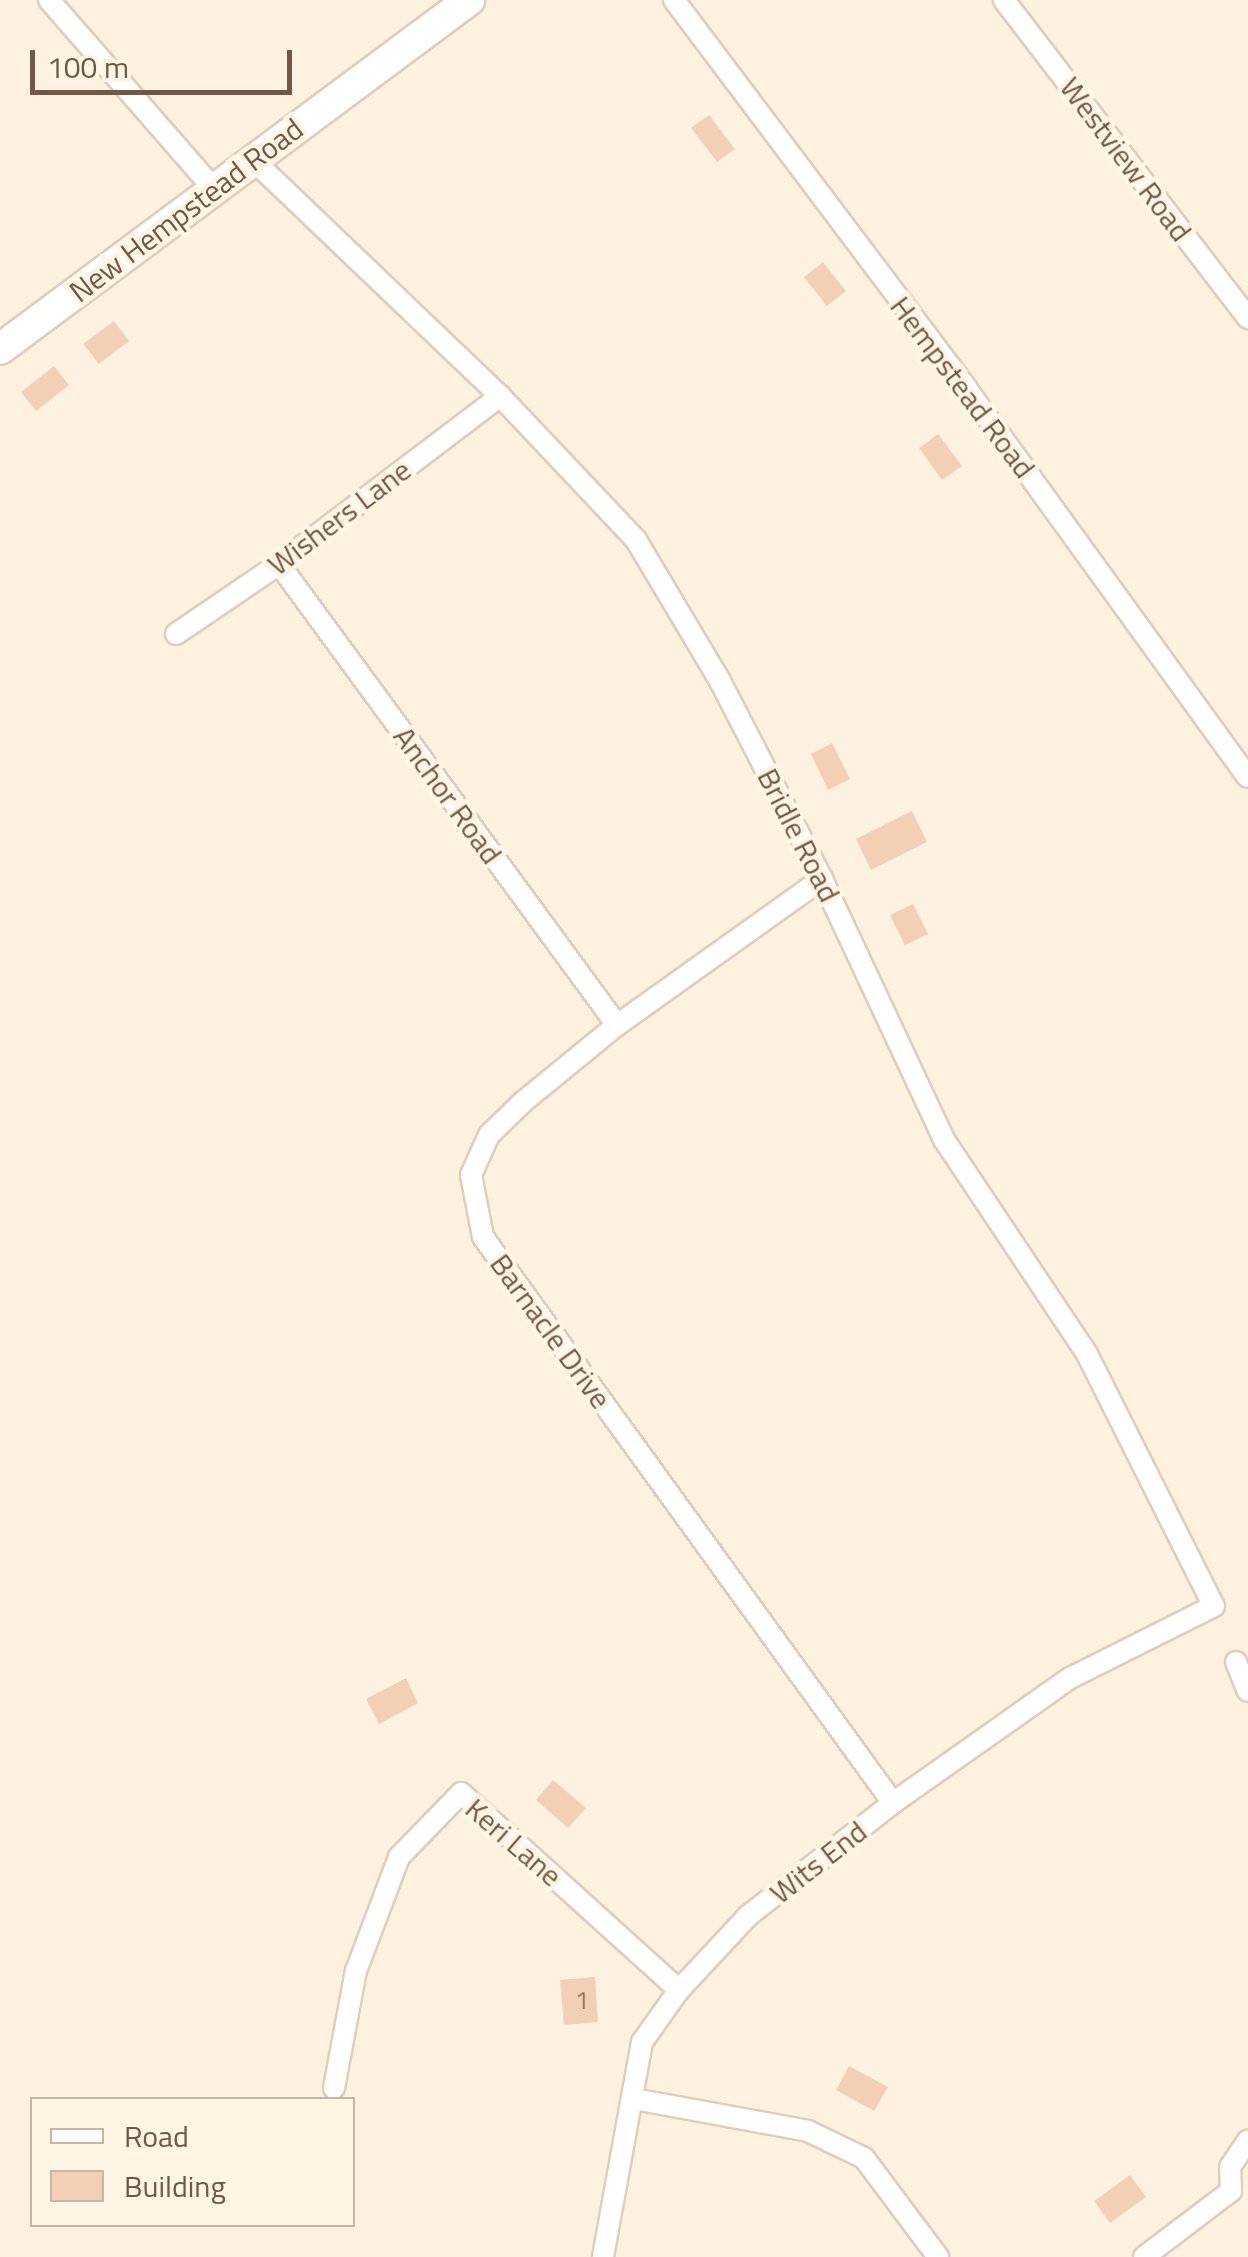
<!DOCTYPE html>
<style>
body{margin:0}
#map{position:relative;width:1248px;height:2257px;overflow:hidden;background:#fdf1df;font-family:"Titillium Web",sans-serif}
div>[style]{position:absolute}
.building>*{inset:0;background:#f3cfb5}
.roads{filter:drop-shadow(2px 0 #e1cdbb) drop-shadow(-2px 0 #e1cdbb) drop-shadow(0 2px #e1cdbb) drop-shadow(0 -2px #e1cdbb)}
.street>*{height:20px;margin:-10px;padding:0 10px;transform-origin:10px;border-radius:10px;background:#fff}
.secondary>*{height:30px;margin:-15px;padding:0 15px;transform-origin:15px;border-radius:15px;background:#fff}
span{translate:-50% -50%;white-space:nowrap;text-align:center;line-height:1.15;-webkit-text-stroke:9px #fff5e5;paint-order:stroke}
.number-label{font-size:25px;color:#937562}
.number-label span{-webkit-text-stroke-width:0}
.street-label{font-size:30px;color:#735746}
.legend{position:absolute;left:30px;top:2097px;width:325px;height:130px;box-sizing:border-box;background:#fff5e5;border:2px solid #c7b6a5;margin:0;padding:12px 18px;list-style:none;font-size:30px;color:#735746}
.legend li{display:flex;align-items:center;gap:20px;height:50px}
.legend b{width:50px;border:2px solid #c7b6a5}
.scale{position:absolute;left:30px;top:50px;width:262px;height:45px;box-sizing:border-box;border:5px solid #735746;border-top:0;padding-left:12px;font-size:30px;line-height:35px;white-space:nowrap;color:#735746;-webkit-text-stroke:8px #fff5e5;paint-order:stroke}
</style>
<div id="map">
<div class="building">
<i style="clip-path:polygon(709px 115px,735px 149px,717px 162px,691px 128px)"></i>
<i style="clip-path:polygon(823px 262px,846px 291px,827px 306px,804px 277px)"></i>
<i style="clip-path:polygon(114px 321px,129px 341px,99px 364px,83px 344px)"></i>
<i style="clip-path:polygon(54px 366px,69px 385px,36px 411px,21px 392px)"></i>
<i style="clip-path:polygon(938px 434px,962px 466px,942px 480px,919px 448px)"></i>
<i style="clip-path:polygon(832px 743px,850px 779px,828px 790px,811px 754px)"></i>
<i style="clip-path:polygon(912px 811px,927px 842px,871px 870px,856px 839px)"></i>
<i style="clip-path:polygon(913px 904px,928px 934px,905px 945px,890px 915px)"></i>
<i style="clip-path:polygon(406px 1678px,418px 1703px,379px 1724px,366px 1699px)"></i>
<i style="clip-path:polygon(553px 1780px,586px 1808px,568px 1828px,536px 1800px)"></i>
<i style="clip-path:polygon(595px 1977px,598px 2022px,564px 2025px,560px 1980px)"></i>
<i style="clip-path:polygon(849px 2066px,888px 2087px,874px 2111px,836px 2090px)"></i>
<i style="clip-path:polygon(1130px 2175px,1146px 2197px,1110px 2223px,1094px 2201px)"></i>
</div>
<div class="roads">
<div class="street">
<i style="left:49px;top:0;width:251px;rotate:48.9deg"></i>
<i style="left:674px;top:0;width:486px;rotate:53deg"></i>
<i style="left:966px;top:388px;width:480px;rotate:54.1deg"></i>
<i style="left:1004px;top:0;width:401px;rotate:52.5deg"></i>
<i style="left:253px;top:160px;width:342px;rotate:43.7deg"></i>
<i style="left:500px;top:396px;width:198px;rotate:46.6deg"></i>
<i style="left:636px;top:540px;width:164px;rotate:59.2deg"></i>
<i style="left:720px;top:681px;width:223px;rotate:62.7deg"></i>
<i style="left:822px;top:879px;width:289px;rotate:64.9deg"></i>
<i style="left:945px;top:1141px;width:256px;rotate:56.3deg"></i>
<i style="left:1087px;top:1354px;width:282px;rotate:63.3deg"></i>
<i style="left:1214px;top:1606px;width:161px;rotate:153.4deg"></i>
<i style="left:1070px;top:1678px;width:217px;rotate:144.8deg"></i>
<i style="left:893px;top:1803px;width:184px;rotate:142.1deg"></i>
<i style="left:748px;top:1916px;width:101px;rotate:133deg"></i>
<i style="left:679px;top:1990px;width:64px;rotate:125.4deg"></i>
<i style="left:642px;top:2042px;width:219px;rotate:100.3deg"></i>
<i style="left:279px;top:564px;width:572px;rotate:53.75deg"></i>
<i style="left:176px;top:634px;width:125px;rotate:-34.2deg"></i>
<i style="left:279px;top:564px;width:278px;rotate:-37.2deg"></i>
<i style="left:822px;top:879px;width:252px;rotate:144.5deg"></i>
<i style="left:617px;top:1025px;width:122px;rotate:140.7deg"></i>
<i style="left:523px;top:1102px;width:47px;rotate:135.9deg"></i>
<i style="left:489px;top:1135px;width:44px;rotate:114.2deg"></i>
<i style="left:471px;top:1175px;width:63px;rotate:79deg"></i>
<i style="left:483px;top:1237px;width:699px;rotate:54.08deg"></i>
<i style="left:1236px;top:1662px;width:31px;rotate:68deg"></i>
<i style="left:334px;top:2088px;width:119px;rotate:-79.4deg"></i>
<i style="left:356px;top:1971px;width:122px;rotate:-69.3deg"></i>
<i style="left:399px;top:1857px;width:89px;rotate:-45.9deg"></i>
<i style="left:461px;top:1793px;width:294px;rotate:42.1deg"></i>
<i style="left:634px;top:2099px;width:177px;rotate:10.4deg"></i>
<i style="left:808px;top:2131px;width:62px;rotate:25.7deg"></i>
<i style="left:864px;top:2158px;width:124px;rotate:53.2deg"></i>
<i style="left:1231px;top:2191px;width:24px;rotate:-92deg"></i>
<i style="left:1230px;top:2167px;width:32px;rotate:-56deg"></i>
<i style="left:1144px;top:2257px;width:109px;rotate:-37.2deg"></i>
</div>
<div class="secondary">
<i style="left:0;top:349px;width:585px;rotate:-36.65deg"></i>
</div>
</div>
<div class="number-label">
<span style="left:582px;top:2000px">1</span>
</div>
<div class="street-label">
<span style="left:1126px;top:159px;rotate:53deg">Westview Road</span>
<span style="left:186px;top:210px;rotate:-37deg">New Hempstead Road</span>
<span style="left:963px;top:387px;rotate:53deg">Hempstead Road</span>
<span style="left:339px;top:517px;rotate:-37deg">Wishers Lane</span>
<span style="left:448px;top:795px;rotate:54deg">Anchor Road</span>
<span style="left:799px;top:835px;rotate:63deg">Bridle Road</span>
<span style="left:551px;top:1331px;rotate:54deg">Barnacle Drive</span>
<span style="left:514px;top:1842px;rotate:41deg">Keri Lane</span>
<span style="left:818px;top:1862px;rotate:-38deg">Wits End</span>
</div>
<ul class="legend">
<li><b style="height:12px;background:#fff"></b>Road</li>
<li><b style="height:28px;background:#f3cfb5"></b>Building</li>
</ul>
<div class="scale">100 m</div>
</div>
